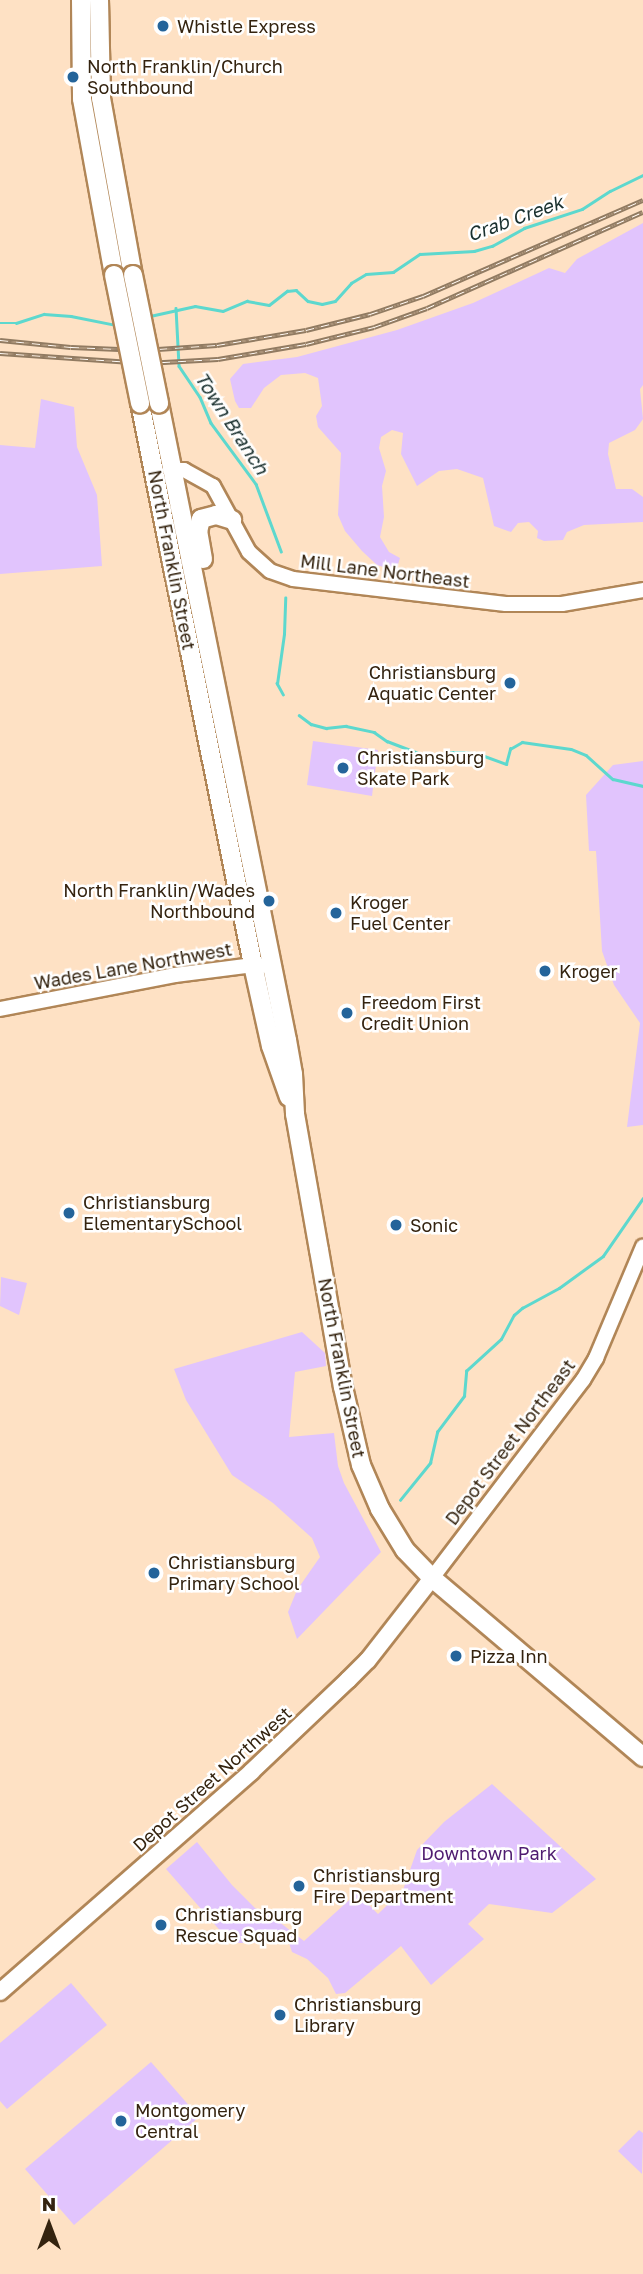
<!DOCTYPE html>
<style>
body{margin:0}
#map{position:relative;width:643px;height:2274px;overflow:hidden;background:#fee1c4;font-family:"Golos Text",sans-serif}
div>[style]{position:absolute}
.green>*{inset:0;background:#e1c4fd}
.stream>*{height:2.5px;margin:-1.25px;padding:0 1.25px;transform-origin:1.25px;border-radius:1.25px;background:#5dd8ce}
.roads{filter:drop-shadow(2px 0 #b18657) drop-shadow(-2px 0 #b18657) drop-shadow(0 2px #b18657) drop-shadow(0 -2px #b18657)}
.tertiary>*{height:14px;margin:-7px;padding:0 7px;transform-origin:7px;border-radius:7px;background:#fff}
.secondary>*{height:16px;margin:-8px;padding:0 8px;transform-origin:8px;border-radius:8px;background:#fff}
.primary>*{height:18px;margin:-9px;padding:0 9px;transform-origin:9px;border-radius:9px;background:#fff}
.rail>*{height:5px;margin-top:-2.5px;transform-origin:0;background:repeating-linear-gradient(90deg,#fff 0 8px,#917b62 0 16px);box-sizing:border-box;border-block:2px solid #917b62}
.bridges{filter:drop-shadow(2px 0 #b18657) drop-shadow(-2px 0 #b18657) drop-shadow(0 2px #b18657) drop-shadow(0 -2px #b18657)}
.primary-bridge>*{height:18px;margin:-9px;padding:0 9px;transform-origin:9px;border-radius:9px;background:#fff}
.dots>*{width:19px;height:19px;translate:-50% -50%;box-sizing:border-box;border:4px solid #fff;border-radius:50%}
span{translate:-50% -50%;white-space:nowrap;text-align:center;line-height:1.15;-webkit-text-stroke:5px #fff;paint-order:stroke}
.poi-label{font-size:18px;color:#34230f}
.left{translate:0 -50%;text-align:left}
.right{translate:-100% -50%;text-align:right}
.street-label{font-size:18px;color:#34230f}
.park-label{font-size:18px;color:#4e1b70}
.water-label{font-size:19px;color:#1a302e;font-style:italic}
.north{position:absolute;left:14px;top:2190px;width:70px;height:70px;-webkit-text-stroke:5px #fff;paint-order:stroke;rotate:0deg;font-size:19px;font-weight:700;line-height:28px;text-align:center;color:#34230f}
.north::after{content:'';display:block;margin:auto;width:24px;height:32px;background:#34230f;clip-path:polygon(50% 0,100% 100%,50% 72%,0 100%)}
</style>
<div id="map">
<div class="green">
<i style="clip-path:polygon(643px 223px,643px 385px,640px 389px,643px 419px,635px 430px,609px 443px,608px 454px,616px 489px,632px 489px,643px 497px,643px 522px,584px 525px,567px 532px,563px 540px,544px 541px,537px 538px,538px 531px,529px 522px,518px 523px,511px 532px,494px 526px,483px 478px,457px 469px,439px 471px,417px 486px,401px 454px,403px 433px,392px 430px,381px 437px,379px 448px,386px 471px,382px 486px,384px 517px,380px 537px,389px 552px,400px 558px,396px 571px,377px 565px,362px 551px,345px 531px,338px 515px,341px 453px,318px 427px,316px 416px,322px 406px,318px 378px,305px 373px,281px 375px,264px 388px,251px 408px,239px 408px,235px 401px,230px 379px,243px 364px,297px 357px,397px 330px,473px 303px,549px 268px,565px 273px,577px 259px)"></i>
<i style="clip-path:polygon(41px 399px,74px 407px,77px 447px,97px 495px,102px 566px,0 574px,0 445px,35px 448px)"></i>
<i style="clip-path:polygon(313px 741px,378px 750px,372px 796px,307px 785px)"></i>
<i style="clip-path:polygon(643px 761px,643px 1125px,627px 1127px,640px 1023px,614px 985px,602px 951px,596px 851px,589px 851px,586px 795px,613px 765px)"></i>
<i style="clip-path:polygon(1px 1277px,27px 1283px,19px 1315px,0 1306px)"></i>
<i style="clip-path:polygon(302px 1332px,325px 1353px,326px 1366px,295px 1372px,289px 1437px,334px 1433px,338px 1466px,344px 1483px,381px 1552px,297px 1639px,288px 1612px,297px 1590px,320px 1557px,312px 1538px,273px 1503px,232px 1475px,186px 1400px,174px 1369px)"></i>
<i style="clip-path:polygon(492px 1784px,596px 1879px,552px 1913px,489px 1904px,468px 1924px,484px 1939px,431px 1985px,401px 1946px,345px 1993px,336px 1994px,328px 1978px,307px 1959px,292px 1952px,289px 1943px,231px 1943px,166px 1869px,197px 1842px,232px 1885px,255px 1908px,270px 1915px,304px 1941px,357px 1893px,378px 1914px,403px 1890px,417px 1850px,444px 1822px)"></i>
<i style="clip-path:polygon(71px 1983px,107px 2025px,7px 2109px,0 2101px,0 2043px)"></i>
<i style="clip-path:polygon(151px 2062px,199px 2117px,74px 2225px,25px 2169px)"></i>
<i style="clip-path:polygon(639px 2130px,643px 2133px,642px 2174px,618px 2151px)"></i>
</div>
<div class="stream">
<i style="left:176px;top:308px;width:58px;rotate:87deg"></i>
<i style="left:179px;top:366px;width:37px;rotate:56deg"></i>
<i style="left:200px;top:397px;width:28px;rotate:67deg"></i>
<i style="left:211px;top:423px;width:76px;rotate:53.6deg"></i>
<i style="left:256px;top:484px;width:72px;rotate:69.5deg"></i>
<i style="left:150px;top:316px;width:46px;rotate:-12.5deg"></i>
<i style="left:195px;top:306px;width:28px;rotate:10deg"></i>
<i style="left:223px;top:311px;width:26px;rotate:-23deg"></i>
<i style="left:247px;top:301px;width:22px;rotate:10deg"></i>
<i style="left:269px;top:305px;width:23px;rotate:-38deg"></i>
<i style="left:287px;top:291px;width:9px;rotate:-6deg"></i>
<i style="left:296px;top:290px;width:16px;rotate:43deg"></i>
<i style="left:308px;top:301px;width:14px;rotate:12deg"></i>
<i style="left:322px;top:304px;width:13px;rotate:-13deg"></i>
<i style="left:335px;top:301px;width:24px;rotate:-48deg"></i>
<i style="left:351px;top:283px;width:17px;rotate:-31deg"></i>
<i style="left:366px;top:274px;width:27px;rotate:-4deg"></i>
<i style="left:393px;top:272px;width:32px;rotate:-34deg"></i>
<i style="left:420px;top:254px;width:54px;rotate:-3.2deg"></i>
<i style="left:474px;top:251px;width:19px;rotate:-16deg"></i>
<i style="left:492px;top:246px;width:37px;rotate:-29deg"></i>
<i style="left:524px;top:228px;width:61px;rotate:-18.1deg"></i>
<i style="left:582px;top:209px;width:33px;rotate:-33deg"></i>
<i style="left:610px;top:191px;width:37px;rotate:-26deg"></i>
<i style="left:0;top:323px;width:16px"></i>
<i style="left:16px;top:323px;width:29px;rotate:-18deg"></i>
<i style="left:44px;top:314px;width:27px;rotate:4deg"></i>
<i style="left:71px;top:316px;width:46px;rotate:11.3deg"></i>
<i style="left:283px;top:695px;width:13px;rotate:-119deg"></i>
<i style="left:277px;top:684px;width:50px;rotate:-82deg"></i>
<i style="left:284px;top:634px;width:36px;rotate:-88deg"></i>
<i style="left:299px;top:715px;width:15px;rotate:37deg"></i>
<i style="left:311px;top:724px;width:16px;rotate:15deg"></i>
<i style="left:326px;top:728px;width:20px;rotate:-6deg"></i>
<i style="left:346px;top:726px;width:29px;rotate:12deg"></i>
<i style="left:374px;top:732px;width:16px;rotate:35deg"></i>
<i style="left:387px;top:741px;width:40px;rotate:21deg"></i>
<i style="left:424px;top:755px;width:16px;rotate:7deg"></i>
<i style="left:440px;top:757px;width:10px;rotate:-29deg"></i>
<i style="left:449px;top:752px;width:14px"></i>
<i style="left:463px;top:752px;width:16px;rotate:7deg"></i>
<i style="left:479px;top:754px;width:29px;rotate:20deg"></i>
<i style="left:506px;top:764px;width:16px;rotate:-75deg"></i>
<i style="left:510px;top:749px;width:14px;rotate:-30deg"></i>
<i style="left:522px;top:742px;width:49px;rotate:8.1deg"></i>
<i style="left:571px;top:749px;width:16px;rotate:22deg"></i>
<i style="left:586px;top:755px;width:36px;rotate:42deg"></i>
<i style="left:613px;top:779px;width:31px;rotate:13deg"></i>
<i style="left:400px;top:1500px;width:48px;rotate:-51deg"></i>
<i style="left:430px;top:1463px;width:32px;rotate:-77deg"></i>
<i style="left:437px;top:1432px;width:45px;rotate:-53.1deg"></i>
<i style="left:464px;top:1396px;width:25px;rotate:-85deg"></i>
<i style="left:466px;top:1371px;width:47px;rotate:-42.4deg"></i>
<i style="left:501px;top:1339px;width:27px;rotate:-62deg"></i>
<i style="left:514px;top:1315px;width:11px;rotate:-41deg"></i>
<i style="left:522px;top:1308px;width:42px;rotate:-28.4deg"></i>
<i style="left:559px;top:1288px;width:54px;rotate:-36deg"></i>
<i style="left:603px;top:1256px;width:70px;rotate:-55.4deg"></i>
</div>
<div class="roads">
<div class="tertiary">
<i style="left:173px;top:470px;width:11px"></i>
<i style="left:184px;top:470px;width:33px;rotate:29deg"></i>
<i style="left:213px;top:486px;width:75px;rotate:61.4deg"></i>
<i style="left:249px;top:552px;width:28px;rotate:42deg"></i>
<i style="left:270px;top:571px;width:24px;rotate:19deg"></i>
<i style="left:293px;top:579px;width:214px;rotate:6.7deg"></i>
<i style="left:506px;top:604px;width:56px"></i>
<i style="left:562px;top:604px;width:82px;rotate:-9.8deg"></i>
<i style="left:0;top:1009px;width:178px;rotate:-11deg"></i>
<i style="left:175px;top:975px;width:79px;rotate:-7.3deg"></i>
<i style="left:253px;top:965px;width:19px;rotate:3deg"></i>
<i style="left:432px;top:1578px;width:249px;rotate:-52.7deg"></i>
<i style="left:583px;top:1380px;width:26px;rotate:-59deg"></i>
<i style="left:596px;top:1358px;width:121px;rotate:-67.1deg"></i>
</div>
<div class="secondary">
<i style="left:0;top:1992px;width:334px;rotate:-41.2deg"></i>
<i style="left:251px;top:1772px;width:134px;rotate:-43.5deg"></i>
<i style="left:348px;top:1680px;width:28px;rotate:-45deg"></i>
<i style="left:368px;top:1660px;width:104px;rotate:-52deg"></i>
</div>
<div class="primary">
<i style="left:81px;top:0;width:99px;rotate:89.4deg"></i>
<i style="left:82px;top:99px;width:179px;rotate:79.7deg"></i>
<i style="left:99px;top:0;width:98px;rotate:88.8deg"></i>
<i style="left:101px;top:98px;width:180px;rotate:79.8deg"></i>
<i style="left:140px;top:403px;width:573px;rotate:78.63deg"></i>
<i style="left:253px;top:965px;width:83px;rotate:77.5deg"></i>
<i style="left:271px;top:1046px;width:54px;rotate:70.6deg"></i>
<i style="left:159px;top:403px;width:650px;rotate:78.64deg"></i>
<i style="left:287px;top:1040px;width:35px;rotate:80deg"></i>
<i style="left:293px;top:1074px;width:40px;rotate:87.1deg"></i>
<i style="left:295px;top:1114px;width:138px;rotate:80deg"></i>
<i style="left:319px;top:1250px;width:139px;rotate:80.1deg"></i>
<i style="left:343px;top:1387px;width:80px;rotate:77deg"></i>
<i style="left:361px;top:1465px;width:48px;rotate:66.6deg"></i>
<i style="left:380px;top:1509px;width:48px;rotate:58.6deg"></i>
<i style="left:405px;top:1550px;width:39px;rotate:46deg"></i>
<i style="left:432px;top:1578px;width:277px;rotate:40.3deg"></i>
<i style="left:203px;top:559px;width:27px;rotate:-100deg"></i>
<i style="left:198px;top:532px;width:13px;rotate:-77deg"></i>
<i style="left:201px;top:519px;width:16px;rotate:-15deg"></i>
<i style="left:216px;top:515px;width:17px;rotate:17deg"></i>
</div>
</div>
<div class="rail">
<i style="left:0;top:340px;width:71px;rotate:5.6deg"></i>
<i style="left:71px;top:347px;width:72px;rotate:2.4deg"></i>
<i style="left:143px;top:350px;width:74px;rotate:-3.9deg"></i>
<i style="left:217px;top:345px;width:90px;rotate:-9.6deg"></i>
<i style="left:306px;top:330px;width:66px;rotate:-14deg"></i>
<i style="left:370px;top:314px;width:56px;rotate:-18.8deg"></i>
<i style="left:423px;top:296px;width:240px;rotate:-23.6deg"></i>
<i style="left:0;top:353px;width:146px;rotate:3.9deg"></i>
<i style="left:146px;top:363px;width:72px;rotate:-3.2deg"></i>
<i style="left:218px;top:359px;width:89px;rotate:-9.7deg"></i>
<i style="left:306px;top:344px;width:70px;rotate:-14deg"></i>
<i style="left:374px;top:327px;width:56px;rotate:-19.7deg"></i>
<i style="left:427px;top:308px;width:236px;rotate:-24deg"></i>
</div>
<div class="bridges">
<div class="primary-bridge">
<i style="left:114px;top:275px;width:131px;rotate:78.5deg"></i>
<i style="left:133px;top:275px;width:131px;rotate:78.5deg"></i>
</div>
</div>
<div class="dots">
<i style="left:163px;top:26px;background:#24649a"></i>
<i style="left:73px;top:77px;background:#24649a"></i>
<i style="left:510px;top:683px;background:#24649a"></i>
<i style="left:343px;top:768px;background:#24649a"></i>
<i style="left:269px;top:901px;background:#24649a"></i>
<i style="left:336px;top:913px;background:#24649a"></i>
<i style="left:545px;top:971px;background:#24649a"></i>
<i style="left:347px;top:1013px;background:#24649a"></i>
<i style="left:69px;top:1213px;background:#24649a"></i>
<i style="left:396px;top:1225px;background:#24649a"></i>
<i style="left:154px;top:1573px;background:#24649a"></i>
<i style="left:456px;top:1656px;background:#24649a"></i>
<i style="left:299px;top:1886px;background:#24649a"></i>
<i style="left:161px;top:1925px;background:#24649a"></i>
<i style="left:280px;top:2015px;background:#24649a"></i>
<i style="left:121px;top:2121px;background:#24649a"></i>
</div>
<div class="poi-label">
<span class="left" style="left:177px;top:26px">Whistle Express</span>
<span class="left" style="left:87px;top:77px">North Franklin/Church<br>Southbound</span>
<span class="right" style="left:496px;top:683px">Christiansburg<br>Aquatic Center</span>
<span class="left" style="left:357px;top:768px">Christiansburg<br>Skate Park</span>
<span class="right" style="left:255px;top:901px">North Franklin/Wades<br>Northbound</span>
<span class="left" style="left:350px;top:913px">Kroger<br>Fuel Center</span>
<span class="left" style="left:559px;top:971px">Kroger</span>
<span class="left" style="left:361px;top:1013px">Freedom First<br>Credit Union</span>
<span class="left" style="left:83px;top:1213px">Christiansburg<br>ElementarySchool</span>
<span class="left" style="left:410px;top:1225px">Sonic</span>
<span class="left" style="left:168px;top:1573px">Christiansburg<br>Primary School</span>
<span class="left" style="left:470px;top:1656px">Pizza Inn</span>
<span class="left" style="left:313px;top:1886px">Christiansburg<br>Fire Department</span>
<span class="left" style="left:175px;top:1925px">Christiansburg<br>Rescue Squad</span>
<span class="left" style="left:294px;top:2015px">Christiansburg<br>Library</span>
<span class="left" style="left:135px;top:2121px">Montgomery<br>Central</span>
</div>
<div class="street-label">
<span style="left:172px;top:560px;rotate:79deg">North Franklin Street</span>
<span style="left:385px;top:571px;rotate:7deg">Mill Lane Northeast</span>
<span style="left:133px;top:966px;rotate:-10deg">Wades Lane Northwest</span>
<span style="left:342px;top:1368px;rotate:79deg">North Franklin Street</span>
<span style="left:510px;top:1442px;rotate:-53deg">Depot Street Northeast</span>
<span style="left:212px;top:1779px;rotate:-42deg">Depot Street Northwest</span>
</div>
<div class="park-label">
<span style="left:489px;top:1853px">Downtown Park</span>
</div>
<div class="water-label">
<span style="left:515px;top:218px;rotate:-20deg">Crab Creek</span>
<span style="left:232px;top:423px;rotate:57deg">Town Branch</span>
</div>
<div class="north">N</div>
</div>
